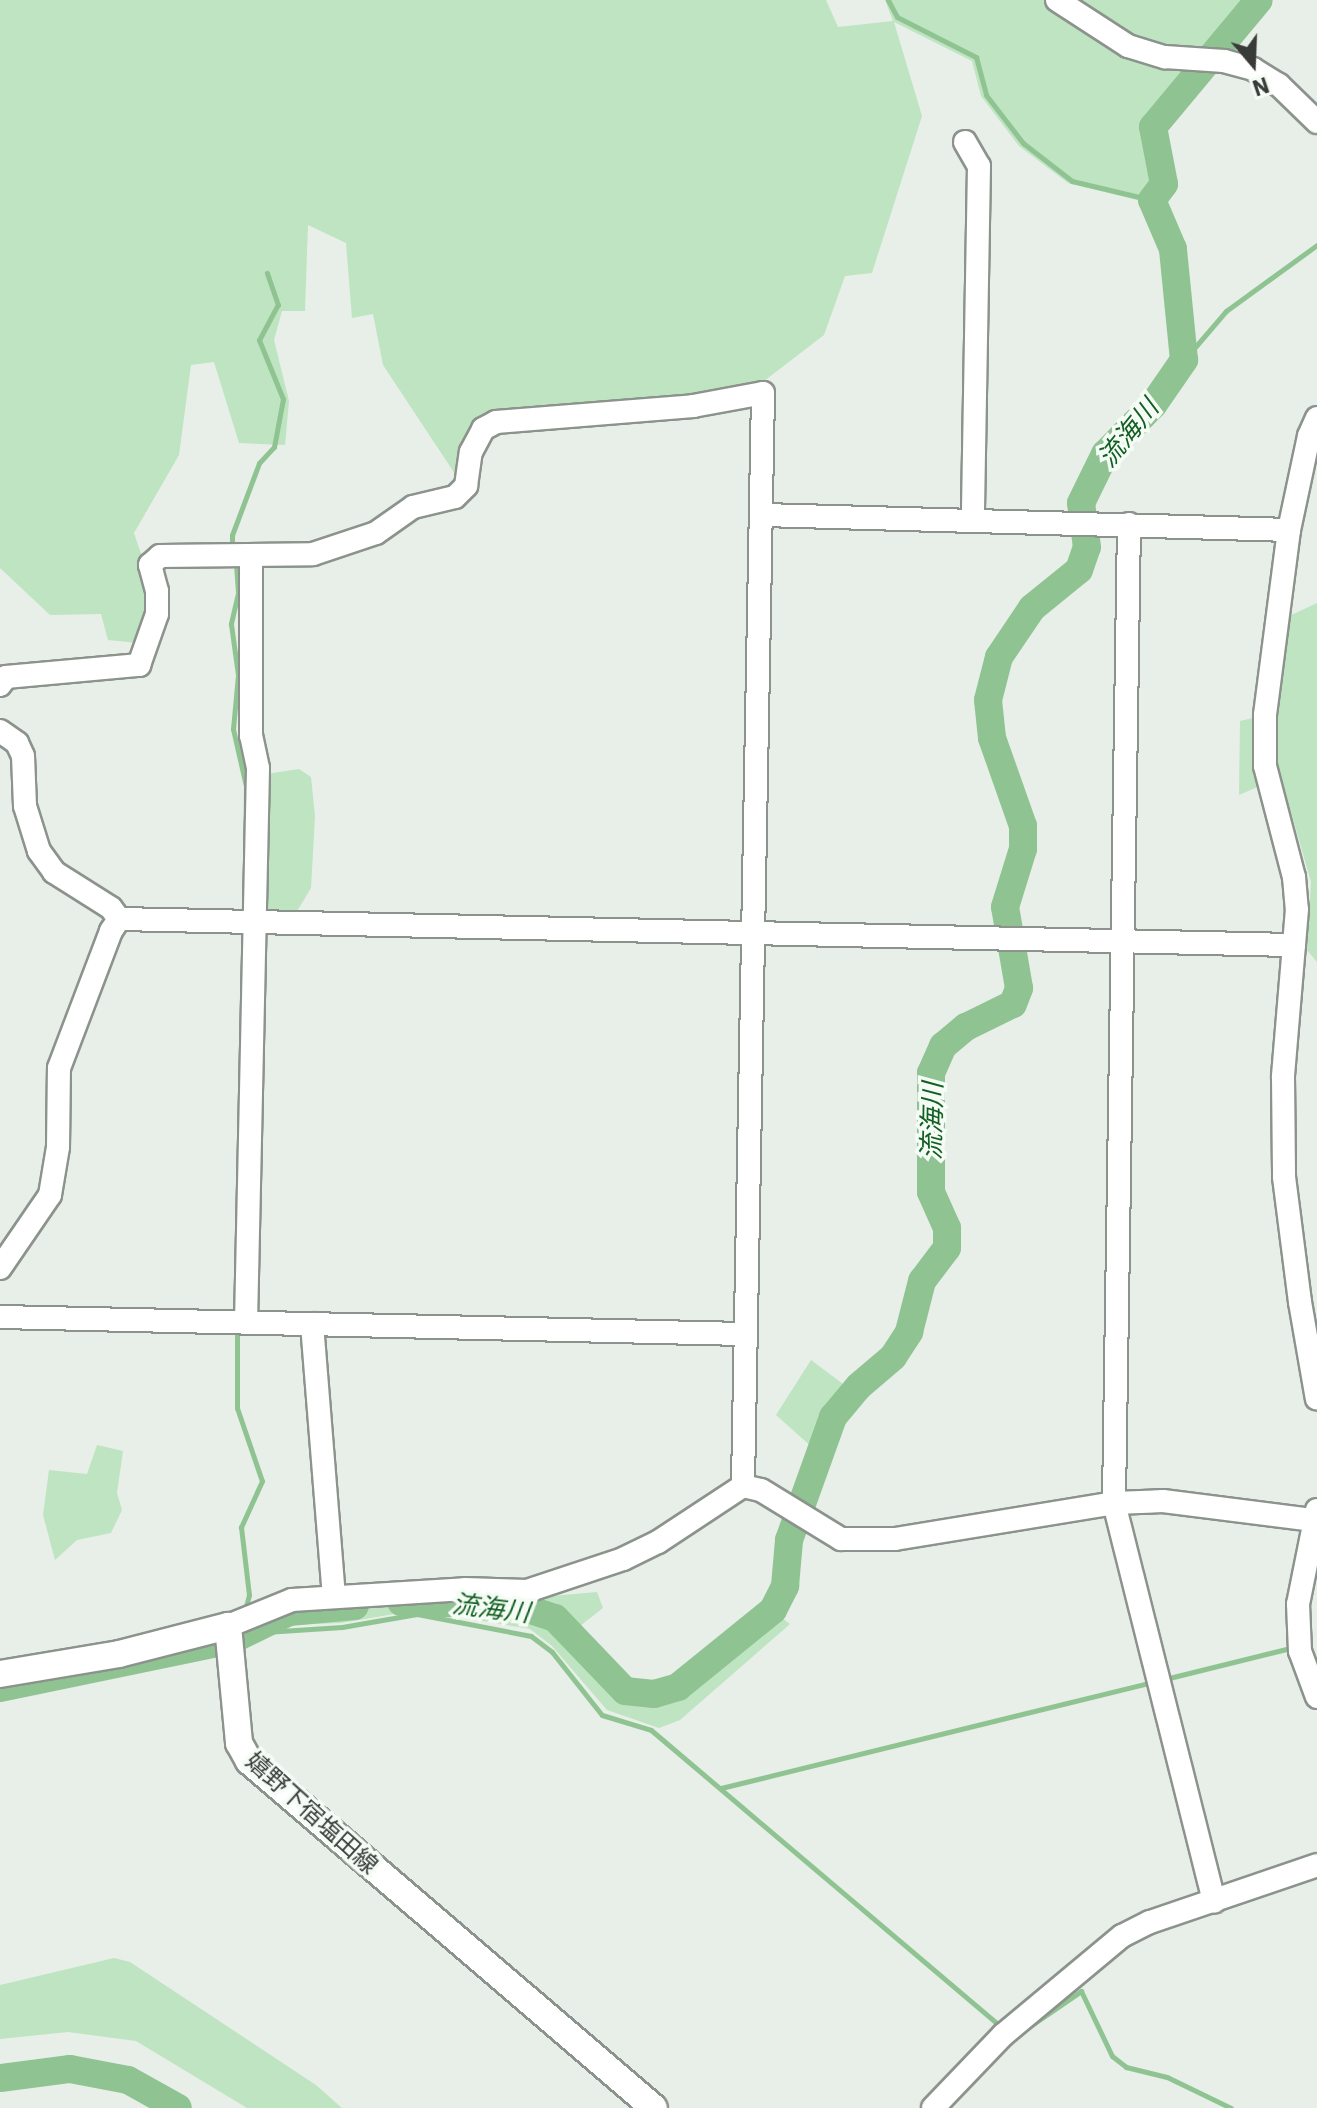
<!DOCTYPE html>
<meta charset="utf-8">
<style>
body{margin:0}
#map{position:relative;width:1317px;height:2108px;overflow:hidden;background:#e7efe8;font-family:"IBM Plex Sans","Noto Sans JP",sans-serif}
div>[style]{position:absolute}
.green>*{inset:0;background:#bfe4c1}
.stream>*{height:5px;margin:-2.5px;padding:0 2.5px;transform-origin:2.5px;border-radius:2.5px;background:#8fc492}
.river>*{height:28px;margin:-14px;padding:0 14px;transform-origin:14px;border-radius:14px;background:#8fc492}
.roads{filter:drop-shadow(2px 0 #8c938c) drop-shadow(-2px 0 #8c938c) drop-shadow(0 2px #8c938c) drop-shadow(0 -2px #8c938c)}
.minor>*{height:22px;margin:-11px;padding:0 11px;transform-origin:11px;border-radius:11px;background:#fff}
.major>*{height:26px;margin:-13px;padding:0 13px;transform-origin:13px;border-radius:13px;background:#fff}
span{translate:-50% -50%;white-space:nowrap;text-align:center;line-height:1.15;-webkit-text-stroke:7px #f5fcf5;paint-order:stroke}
.street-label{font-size:24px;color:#383b38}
.water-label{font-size:26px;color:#125f22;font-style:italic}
.north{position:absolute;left:1213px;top:24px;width:80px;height:80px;-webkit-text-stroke:6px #f5fcf5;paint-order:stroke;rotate:161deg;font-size:22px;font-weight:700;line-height:32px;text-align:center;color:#383b38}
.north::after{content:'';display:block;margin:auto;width:28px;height:36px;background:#383b38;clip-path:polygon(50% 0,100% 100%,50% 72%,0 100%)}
</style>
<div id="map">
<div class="green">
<i style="clip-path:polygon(0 0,826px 0,838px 27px,893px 21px,885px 0,1250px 0,1147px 121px,1158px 184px,1141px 201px,1068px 183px,1019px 146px,981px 96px,972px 61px,894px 22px,922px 116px,872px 273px,845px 276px,824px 335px,760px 384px,688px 400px,481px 414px,455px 474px,383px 365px,373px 314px,352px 318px,346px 243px,308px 225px,305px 311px,282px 311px,274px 340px,289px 401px,285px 445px,239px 443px,214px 362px,191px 365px,179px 455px,134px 533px,155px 595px,138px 643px,108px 640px,101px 614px,50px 615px,0 568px)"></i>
<i style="clip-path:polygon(1317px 603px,1317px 962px,1307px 950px,1311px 882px,1281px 777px,1239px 795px,1240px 721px,1278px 712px,1287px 617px)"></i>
<i style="clip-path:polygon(299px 769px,311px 777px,315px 816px,311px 888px,296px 913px,264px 912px,266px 774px)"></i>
<i style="clip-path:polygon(811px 1360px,843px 1384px,814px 1449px,776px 1415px)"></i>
<i style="clip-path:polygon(97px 1445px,123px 1451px,117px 1493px,122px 1510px,111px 1533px,77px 1540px,55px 1560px,43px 1515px,49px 1470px,87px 1474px)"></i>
<i style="clip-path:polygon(597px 1592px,603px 1608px,562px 1640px,619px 1699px,656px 1702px,681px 1691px,778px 1615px,790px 1624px,680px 1720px,659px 1728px,607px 1710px,552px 1646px,530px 1629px,418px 1610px,341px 1623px,289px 1625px,291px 1616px,415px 1604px,507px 1610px,540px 1597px)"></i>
<i style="clip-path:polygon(114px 1958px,130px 1962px,316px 2085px,342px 2108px,247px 2108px,136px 2041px,68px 2032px,0 2039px,0 1985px)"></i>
</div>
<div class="stream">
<i style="left:888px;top:0;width:19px;rotate:62deg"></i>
<i style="left:897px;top:17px;width:89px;rotate:26.9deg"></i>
<i style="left:976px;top:57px;width:39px;rotate:75deg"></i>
<i style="left:986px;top:95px;width:61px;rotate:52.4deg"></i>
<i style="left:1023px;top:143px;width:62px;rotate:37.8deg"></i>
<i style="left:1072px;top:181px;width:82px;rotate:13.4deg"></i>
<i style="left:1184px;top:360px;width:65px;rotate:-49.4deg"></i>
<i style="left:1226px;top:311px;width:112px;rotate:-36deg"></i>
<i style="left:232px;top:549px;width:14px;rotate:-90deg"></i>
<i style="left:232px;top:535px;width:77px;rotate:-69.4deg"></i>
<i style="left:259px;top:463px;width:22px;rotate:-47deg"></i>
<i style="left:274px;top:447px;width:49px;rotate:-79.4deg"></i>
<i style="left:283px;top:399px;width:64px;rotate:-112.1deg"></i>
<i style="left:259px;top:340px;width:40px;rotate:-62deg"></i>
<i style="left:278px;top:305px;width:34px;rotate:-109deg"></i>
<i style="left:236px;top:564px;width:29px;rotate:86deg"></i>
<i style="left:238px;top:593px;width:32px;rotate:103deg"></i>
<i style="left:231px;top:624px;width:51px;rotate:82.2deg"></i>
<i style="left:238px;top:675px;width:54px;rotate:95.3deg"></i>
<i style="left:233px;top:729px;width:58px;rotate:77.2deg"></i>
<i style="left:246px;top:786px;width:78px;rotate:90.7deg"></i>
<i style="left:237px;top:1332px;width:76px;rotate:90deg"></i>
<i style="left:237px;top:1408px;width:77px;rotate:71.1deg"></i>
<i style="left:262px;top:1481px;width:51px;rotate:114.5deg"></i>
<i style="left:241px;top:1527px;width:68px;rotate:83.3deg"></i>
<i style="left:249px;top:1595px;width:11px;rotate:105deg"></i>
<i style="left:251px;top:1633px;width:91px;rotate:-3.8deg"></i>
<i style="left:342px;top:1627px;width:76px;rotate:-9.8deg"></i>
<i style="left:417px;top:1614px;width:116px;rotate:10.9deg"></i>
<i style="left:531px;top:1636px;width:26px;rotate:37deg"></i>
<i style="left:552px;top:1652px;width:80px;rotate:51.6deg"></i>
<i style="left:602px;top:1715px;width:51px;rotate:17deg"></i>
<i style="left:651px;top:1730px;width:461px;rotate:40.3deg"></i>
<i style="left:1165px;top:1679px;width:125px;rotate:-13.9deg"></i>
<i style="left:721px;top:1788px;width:443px;rotate:-13.8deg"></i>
<i style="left:1017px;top:2035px;width:78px;rotate:-34.5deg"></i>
<i style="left:1081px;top:1991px;width:72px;rotate:64.5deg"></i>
<i style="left:1112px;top:2056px;width:18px;rotate:38deg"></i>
<i style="left:1126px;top:2067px;width:42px;rotate:13.7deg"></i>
<i style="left:1167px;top:2077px;width:71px;rotate:25.8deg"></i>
</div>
<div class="river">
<i style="left:401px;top:1602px;width:114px;rotate:1.5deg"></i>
<i style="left:515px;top:1605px;width:42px;rotate:18deg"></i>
<i style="left:555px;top:1618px;width:101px;rotate:46.2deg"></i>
<i style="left:625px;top:1691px;width:29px;rotate:6deg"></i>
<i style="left:654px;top:1694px;width:25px;rotate:-16deg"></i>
<i style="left:678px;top:1687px;width:122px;rotate:-39deg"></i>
<i style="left:773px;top:1610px;width:27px;rotate:-63deg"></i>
<i style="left:785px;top:1586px;width:46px;rotate:-85deg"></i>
<i style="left:789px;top:1540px;width:131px;rotate:-70.3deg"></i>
<i style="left:833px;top:1417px;width:40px;rotate:-50deg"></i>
<i style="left:859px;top:1386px;width:45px;rotate:-40.5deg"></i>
<i style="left:893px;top:1357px;width:30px;rotate:-57deg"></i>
<i style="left:909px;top:1332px;width:53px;rotate:-75.7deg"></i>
<i style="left:922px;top:1281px;width:41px;rotate:-52.9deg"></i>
<i style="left:947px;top:1248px;width:20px;rotate:-90deg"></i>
<i style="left:947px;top:1228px;width:39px;rotate:-114deg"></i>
<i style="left:931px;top:1192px;width:119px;rotate:-90deg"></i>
<i style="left:931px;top:1073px;width:30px;rotate:-66deg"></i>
<i style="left:943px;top:1046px;width:30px;rotate:-40deg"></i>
<i style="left:966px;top:1027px;width:52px;rotate:-26.1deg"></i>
<i style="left:1013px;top:1004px;width:17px;rotate:-69deg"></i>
<i style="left:1019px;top:988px;width:82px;rotate:-99.8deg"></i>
<i style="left:1005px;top:907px;width:61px;rotate:-72.8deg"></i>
<i style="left:1023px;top:849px;width:23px;rotate:-90deg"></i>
<i style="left:1023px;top:826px;width:93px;rotate:-109.4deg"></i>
<i style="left:992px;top:738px;width:38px;rotate:-96deg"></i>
<i style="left:988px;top:700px;width:44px;rotate:-75.7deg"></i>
<i style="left:999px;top:657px;width:59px;rotate:-56deg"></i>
<i style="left:1032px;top:608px;width:60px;rotate:-39deg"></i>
<i style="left:1079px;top:570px;width:24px;rotate:-71deg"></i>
<i style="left:1087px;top:547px;width:44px;rotate:-97.8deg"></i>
<i style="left:1081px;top:503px;width:55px;rotate:-63.9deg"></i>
<i style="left:1105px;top:454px;width:69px;rotate:-45.6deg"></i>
<i style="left:1153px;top:405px;width:55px;rotate:-55.4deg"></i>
<i style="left:1184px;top:360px;width:112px;rotate:-95.7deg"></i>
<i style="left:1173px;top:249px;width:53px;rotate:-113.2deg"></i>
<i style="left:1152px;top:200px;width:20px;rotate:-53deg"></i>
<i style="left:1164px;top:184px;width:58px;rotate:-100.9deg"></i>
<i style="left:1153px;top:127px;width:165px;rotate:-50.2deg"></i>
<i style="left:238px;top:1637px;width:57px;rotate:-26.1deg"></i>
<i style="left:289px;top:1612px;width:66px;rotate:-5.2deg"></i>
<i style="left:0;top:1688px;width:227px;rotate:-11.7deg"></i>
<i style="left:0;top:2078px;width:71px;rotate:-7.3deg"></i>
<i style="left:70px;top:2069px;width:59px;rotate:10.7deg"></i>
<i style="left:128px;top:2080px;width:57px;rotate:29.2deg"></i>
</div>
<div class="roads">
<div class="minor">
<i style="left:1057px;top:0;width:85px;rotate:32.9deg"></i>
<i style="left:1128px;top:46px;width:39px;rotate:17deg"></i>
<i style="left:1165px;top:57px;width:59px;rotate:3.9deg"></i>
<i style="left:1224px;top:61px;width:30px;rotate:15deg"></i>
<i style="left:1253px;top:69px;width:31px;rotate:32deg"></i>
<i style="left:1279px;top:85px;width:53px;rotate:44.2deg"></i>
<i style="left:965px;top:142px;width:28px;rotate:60deg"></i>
<i style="left:979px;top:166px;width:354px;rotate:91deg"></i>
<i style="left:1317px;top:418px;width:20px;rotate:114deg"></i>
<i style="left:1309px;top:436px;width:96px;rotate:102deg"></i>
<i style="left:1289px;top:530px;width:187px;rotate:97.4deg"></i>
<i style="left:1265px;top:715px;width:51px;rotate:90deg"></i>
<i style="left:1265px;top:766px;width:115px;rotate:75.4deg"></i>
<i style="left:1294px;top:877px;width:32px;rotate:85deg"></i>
<i style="left:1297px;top:909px;width:169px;rotate:94.8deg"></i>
<i style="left:1283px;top:1077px;width:100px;rotate:89.4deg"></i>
<i style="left:1284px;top:1177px;width:126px;rotate:82.7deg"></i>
<i style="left:1300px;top:1302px;width:98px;rotate:80.1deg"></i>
<i style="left:763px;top:515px;width:526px;rotate:1.63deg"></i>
<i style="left:1129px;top:524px;width:979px;rotate:90.88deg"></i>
<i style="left:1114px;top:1503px;width:411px;rotate:75.9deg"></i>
<i style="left:0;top:685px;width:10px;rotate:-53deg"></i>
<i style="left:6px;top:677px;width:134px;rotate:-5.2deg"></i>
<i style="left:139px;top:665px;width:54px;rotate:-70.6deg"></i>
<i style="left:157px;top:614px;width:23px;rotate:-90deg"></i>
<i style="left:157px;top:591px;width:27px;rotate:-105deg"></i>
<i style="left:150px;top:565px;width:13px;rotate:-42deg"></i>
<i style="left:160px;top:556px;width:153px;rotate:-0.7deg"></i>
<i style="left:313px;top:554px;width:66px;rotate:-18.4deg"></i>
<i style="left:376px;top:533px;width:45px;rotate:-35.1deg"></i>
<i style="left:413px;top:507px;width:43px;rotate:-13.4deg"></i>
<i style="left:455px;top:497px;width:16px;rotate:-45deg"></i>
<i style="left:466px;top:486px;width:34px;rotate:-82deg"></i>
<i style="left:471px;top:452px;width:26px;rotate:-62deg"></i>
<i style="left:483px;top:429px;width:15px;rotate:-28deg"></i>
<i style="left:496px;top:422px;width:198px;rotate:-4.6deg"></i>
<i style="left:693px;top:406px;width:71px;rotate:-10.5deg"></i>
<i style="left:763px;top:393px;width:1093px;rotate:91.05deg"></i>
<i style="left:0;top:731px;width:21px;rotate:35deg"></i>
<i style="left:17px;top:743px;width:14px;rotate:65deg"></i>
<i style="left:23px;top:756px;width:50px;rotate:87.7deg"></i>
<i style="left:25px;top:806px;width:47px;rotate:72.7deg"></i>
<i style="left:39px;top:851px;width:26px;rotate:54deg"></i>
<i style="left:54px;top:872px;width:67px;rotate:32.3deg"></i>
<i style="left:111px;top:908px;width:14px;rotate:54deg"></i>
<i style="left:119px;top:919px;width:1175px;rotate:1.27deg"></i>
<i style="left:0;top:1268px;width:88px;rotate:-55.6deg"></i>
<i style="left:50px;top:1195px;width:49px;rotate:-80.5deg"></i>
<i style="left:58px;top:1147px;width:79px;rotate:-89.3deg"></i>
<i style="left:59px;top:1068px;width:147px;rotate:-69.2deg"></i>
<i style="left:111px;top:931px;width:14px;rotate:-56deg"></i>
<i style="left:0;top:1317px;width:744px;rotate:1.31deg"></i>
<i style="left:246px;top:1323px;width:555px;rotate:-88.76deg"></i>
<i style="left:258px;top:768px;width:33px;rotate:-102deg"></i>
<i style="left:251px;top:736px;width:181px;rotate:-90deg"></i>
<i style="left:312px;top:1324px;width:273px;rotate:85.4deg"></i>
<i style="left:1317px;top:1510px;width:96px;rotate:101.4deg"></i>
<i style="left:1298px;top:1604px;width:47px;rotate:87.6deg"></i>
<i style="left:1300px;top:1651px;width:49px;rotate:69.7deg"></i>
<i style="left:228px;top:1626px;width:69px;rotate:-22.1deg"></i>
<i style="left:292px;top:1600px;width:173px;rotate:-3.6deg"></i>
<i style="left:465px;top:1589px;width:62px;rotate:1.8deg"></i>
<i style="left:527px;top:1591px;width:101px;rotate:-18.4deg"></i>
<i style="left:623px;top:1559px;width:39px;rotate:-26deg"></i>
<i style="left:658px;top:1542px;width:102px;rotate:-33.4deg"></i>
<i style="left:743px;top:1486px;width:18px;rotate:13deg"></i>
<i style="left:761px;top:1490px;width:94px;rotate:31.5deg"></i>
<i style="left:841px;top:1539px;width:54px"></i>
<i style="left:895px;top:1539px;width:222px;rotate:-9.3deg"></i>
<i style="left:1114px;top:1503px;width:49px;rotate:-2.3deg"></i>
<i style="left:1163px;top:1501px;width:152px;rotate:7.2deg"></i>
<i style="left:933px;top:2108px;width:101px;rotate:-46.2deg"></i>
<i style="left:1003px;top:2035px;width:155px;rotate:-39.8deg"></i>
<i style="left:1122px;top:1936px;width:31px;rotate:-27deg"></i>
<i style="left:1150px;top:1922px;width:176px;rotate:-18.8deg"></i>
</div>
<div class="major">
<i style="left:0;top:1674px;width:121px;rotate:-9.5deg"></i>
<i style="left:119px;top:1654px;width:113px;rotate:-14.4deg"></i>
<i style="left:228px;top:1626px;width:118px;rotate:84.6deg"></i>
<i style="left:239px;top:1743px;width:21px;rotate:61deg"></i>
<i style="left:249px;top:1761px;width:533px;rotate:40.59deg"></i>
</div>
</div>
<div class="street-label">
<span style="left:312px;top:1813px;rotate:42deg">嬉野下宿塩田線</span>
</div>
<div class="water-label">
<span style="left:1128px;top:433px;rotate:-51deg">流海川</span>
<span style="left:932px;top:1121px;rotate:-89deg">流海川</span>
<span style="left:491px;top:1608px;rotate:7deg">流海川</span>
</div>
<div class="north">N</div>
</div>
